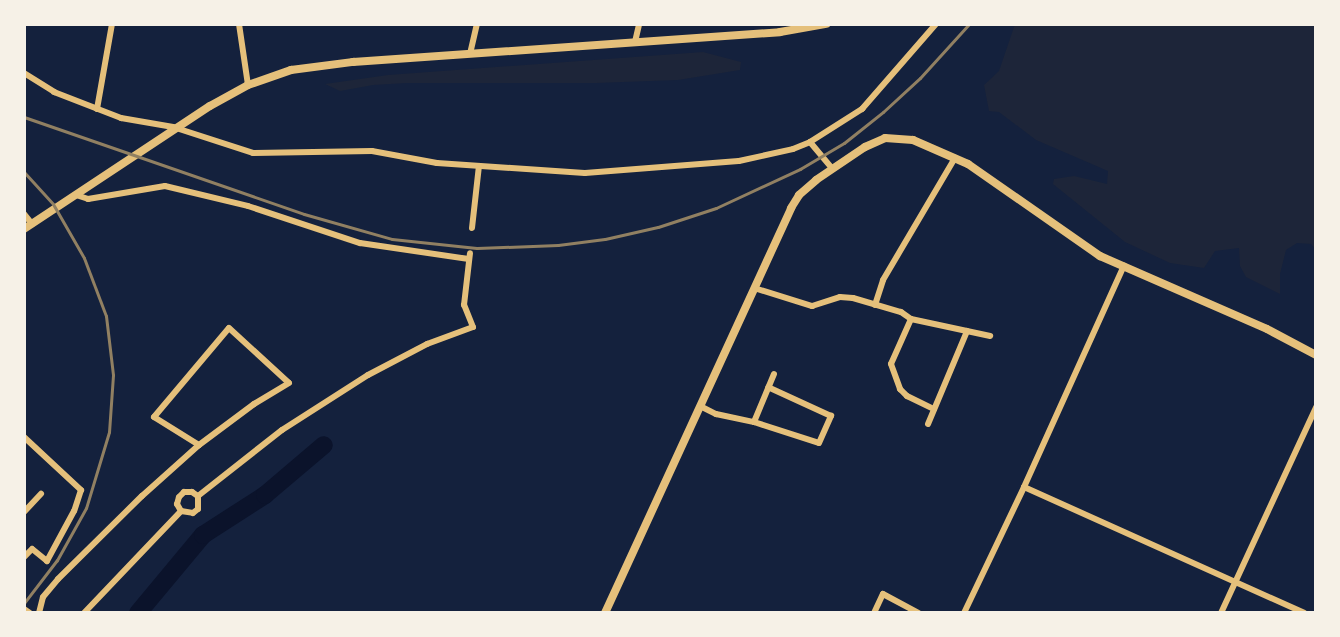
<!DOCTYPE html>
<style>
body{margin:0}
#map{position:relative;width:1340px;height:637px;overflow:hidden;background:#14213d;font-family:"Sofia Sans Condensed",sans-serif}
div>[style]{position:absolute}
.green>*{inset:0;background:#1d2539}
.river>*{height:18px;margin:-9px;padding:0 9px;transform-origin:9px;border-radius:9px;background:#0b132b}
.minor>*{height:6px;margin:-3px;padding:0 3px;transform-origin:3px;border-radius:3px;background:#e5c07b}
.tertiary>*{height:8px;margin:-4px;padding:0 4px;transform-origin:4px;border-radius:4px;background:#e5c07b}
.secondary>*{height:8px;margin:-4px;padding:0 4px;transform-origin:4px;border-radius:4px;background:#e5c07b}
.rail>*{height:3px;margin:-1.5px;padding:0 1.5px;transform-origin:1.5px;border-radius:1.5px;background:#918062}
span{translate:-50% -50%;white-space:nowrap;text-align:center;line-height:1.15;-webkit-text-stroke:4.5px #f6f1e7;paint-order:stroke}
.frame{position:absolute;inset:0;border:26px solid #f6f1e7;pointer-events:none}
</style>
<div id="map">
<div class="green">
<i style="clip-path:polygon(1015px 24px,1316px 24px,1316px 250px,1311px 244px,1297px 243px,1286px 250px,1280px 274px,1280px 294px,1246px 277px,1240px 266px,1239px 248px,1215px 251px,1204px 268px,1170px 263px,1125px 242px,1053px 184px,1054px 179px,1074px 176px,1107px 184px,1108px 171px,1036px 140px,999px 112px,989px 111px,984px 85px,999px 71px)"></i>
<i style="clip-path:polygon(703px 52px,741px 62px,740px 70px,678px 80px,596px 83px,407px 83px,373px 85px,340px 91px,325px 84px,388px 75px)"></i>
</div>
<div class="river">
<i style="left:138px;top:613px;width:102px;rotate:-50.2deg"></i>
<i style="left:203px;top:535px;width:74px;rotate:-32.8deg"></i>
<i style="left:265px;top:495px;width:77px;rotate:-40.3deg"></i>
</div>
<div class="minor">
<i style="left:239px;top:24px;width:62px;rotate:81.6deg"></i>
<i style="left:635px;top:42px;width:18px;rotate:-77deg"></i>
<i style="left:470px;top:54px;width:31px;rotate:-77deg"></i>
<i style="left:24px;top:73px;width:36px;rotate:32deg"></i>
<i style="left:54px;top:92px;width:72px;rotate:21.2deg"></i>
<i style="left:121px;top:118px;width:53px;rotate:9.8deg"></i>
<i style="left:173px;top:127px;width:84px;rotate:18deg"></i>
<i style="left:253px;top:153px;width:119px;rotate:-1deg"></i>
<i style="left:372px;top:151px;width:66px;rotate:10.5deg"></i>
<i style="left:437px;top:163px;width:148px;rotate:3.9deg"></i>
<i style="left:585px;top:173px;width:154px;rotate:-4.5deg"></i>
<i style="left:739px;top:161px;width:55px;rotate:-12.5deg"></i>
<i style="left:793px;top:149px;width:18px;rotate:-22deg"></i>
<i style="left:810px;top:142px;width:62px;rotate:-32.4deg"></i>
<i style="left:862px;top:109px;width:113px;rotate:-49deg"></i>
<i style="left:97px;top:109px;width:86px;rotate:-80deg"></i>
<i style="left:810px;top:142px;width:35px;rotate:50deg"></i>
<i style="left:76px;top:195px;width:13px;rotate:18deg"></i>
<i style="left:88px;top:199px;width:78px;rotate:-9.6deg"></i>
<i style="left:165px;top:186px;width:85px;rotate:13.5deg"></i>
<i style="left:248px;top:206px;width:118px;rotate:18.3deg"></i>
<i style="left:360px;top:243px;width:110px;rotate:8.4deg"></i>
<i style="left:24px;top:214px;width:13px;rotate:51deg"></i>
<i style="left:472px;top:228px;width:62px;rotate:-83.6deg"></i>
<i style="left:754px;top:288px;width:61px;rotate:17.2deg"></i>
<i style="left:812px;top:306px;width:29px;rotate:-18deg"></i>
<i style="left:840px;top:297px;width:13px;rotate:4deg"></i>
<i style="left:853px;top:298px;width:50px;rotate:16.3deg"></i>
<i style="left:901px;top:312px;width:12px;rotate:35deg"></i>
<i style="left:911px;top:319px;width:81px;rotate:12.1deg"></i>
<i style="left:875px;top:305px;width:26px;rotate:-72deg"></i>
<i style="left:883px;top:280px;width:142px;rotate:-59.5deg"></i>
<i style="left:911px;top:319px;width:49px;rotate:114deg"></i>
<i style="left:891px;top:364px;width:27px;rotate:70deg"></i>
<i style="left:900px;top:389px;width:10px;rotate:45deg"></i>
<i style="left:907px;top:396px;width:30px;rotate:26deg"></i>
<i style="left:229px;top:328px;width:81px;rotate:42.5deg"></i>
<i style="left:289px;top:383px;width:41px;rotate:149deg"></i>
<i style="left:254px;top:404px;width:69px;rotate:143.3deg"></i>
<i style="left:199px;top:445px;width:53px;rotate:-148.1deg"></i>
<i style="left:154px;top:417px;width:116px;rotate:-49.9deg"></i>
<i style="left:700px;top:406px;width:18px;rotate:27deg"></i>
<i style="left:716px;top:414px;width:39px;rotate:12deg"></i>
<i style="left:754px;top:422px;width:68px;rotate:17.9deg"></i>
<i style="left:819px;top:443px;width:30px;rotate:-66deg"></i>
<i style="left:831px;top:416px;width:69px;rotate:-155.3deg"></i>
<i style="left:754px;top:422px;width:52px;rotate:-67.4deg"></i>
<i style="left:928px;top:424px;width:101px;rotate:-67.2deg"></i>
<i style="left:24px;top:437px;width:78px;rotate:42.9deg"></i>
<i style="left:81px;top:490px;width:22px;rotate:108deg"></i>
<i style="left:74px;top:511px;width:57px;rotate:118.4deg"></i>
<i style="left:47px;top:561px;width:19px;rotate:-141deg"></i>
<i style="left:32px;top:549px;width:11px;rotate:135deg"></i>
<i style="left:1024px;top:487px;width:307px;rotate:24.2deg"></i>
<i style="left:198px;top:496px;width:107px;rotate:-38.2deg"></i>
<i style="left:282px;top:430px;width:102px;rotate:-32.6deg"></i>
<i style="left:368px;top:375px;width:67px;rotate:-27.7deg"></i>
<i style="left:427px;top:344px;width:49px;rotate:-20.3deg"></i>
<i style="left:473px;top:327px;width:24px;rotate:-112deg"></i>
<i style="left:464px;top:305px;width:52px;rotate:-83.4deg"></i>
<i style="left:181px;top:511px;width:8px;rotate:-120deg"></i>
<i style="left:177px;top:504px;width:7px;rotate:-74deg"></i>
<i style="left:179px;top:497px;width:7px;rotate:-45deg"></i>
<i style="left:184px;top:492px;width:8px"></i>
<i style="left:192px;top:492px;width:7px;rotate:34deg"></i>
<i style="left:181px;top:511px;width:12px;rotate:9deg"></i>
<i style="left:193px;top:513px;width:6px;rotate:-39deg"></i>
<i style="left:198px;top:509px;width:13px;rotate:-90deg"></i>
<i style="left:24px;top:512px;width:25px;rotate:-47deg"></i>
<i style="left:24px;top:609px;width:7px;rotate:34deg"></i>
<i style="left:39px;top:613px;width:16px;rotate:-76deg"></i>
<i style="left:43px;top:597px;width:23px;rotate:-50deg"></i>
<i style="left:58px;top:579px;width:118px;rotate:-44.7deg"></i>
<i style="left:142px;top:496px;width:76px;rotate:-41.8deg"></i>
<i style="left:84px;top:613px;width:141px;rotate:-46.4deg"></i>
<i style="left:874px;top:613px;width:21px;rotate:-65deg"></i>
<i style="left:883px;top:594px;width:40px;rotate:28deg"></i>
<i style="left:964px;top:613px;width:140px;rotate:-64.5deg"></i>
<i style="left:1024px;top:487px;width:243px;rotate:-65.7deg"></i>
<i style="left:1221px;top:613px;width:227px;rotate:-65.2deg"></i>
</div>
<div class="tertiary">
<i style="left:605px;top:613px;width:446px;rotate:-65.3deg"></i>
<i style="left:791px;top:208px;width:15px;rotate:-58deg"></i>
<i style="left:799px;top:195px;width:23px;rotate:-41deg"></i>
<i style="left:816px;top:180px;width:59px;rotate:-34deg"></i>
<i style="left:865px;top:147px;width:22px;rotate:-24deg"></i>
<i style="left:885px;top:138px;width:28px;rotate:4deg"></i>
<i style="left:913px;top:140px;width:60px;rotate:23.6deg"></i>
<i style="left:968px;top:164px;width:161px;rotate:34.9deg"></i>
<i style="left:1100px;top:256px;width:182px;rotate:23.6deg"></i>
<i style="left:1267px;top:329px;width:55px;rotate:28deg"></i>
</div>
<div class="secondary">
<i style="left:24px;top:229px;width:223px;rotate:-33.5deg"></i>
<i style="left:210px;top:106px;width:43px;rotate:-28.9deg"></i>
<i style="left:248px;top:85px;width:46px;rotate:-19.2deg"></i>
<i style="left:291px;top:70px;width:63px;rotate:-7.4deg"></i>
<i style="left:353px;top:62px;width:428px;rotate:-4deg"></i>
<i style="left:780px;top:32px;width:47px;rotate:-9.9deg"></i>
</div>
<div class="rail">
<i style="left:24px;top:117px;width:296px;rotate:19.1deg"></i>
<i style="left:304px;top:214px;width:91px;rotate:15.9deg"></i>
<i style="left:392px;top:239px;width:85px;rotate:6deg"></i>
<i style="left:477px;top:248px;width:81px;rotate:-2.1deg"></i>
<i style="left:558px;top:245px;width:47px;rotate:-7.3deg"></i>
<i style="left:605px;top:239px;width:54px;rotate:-12.8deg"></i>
<i style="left:658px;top:227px;width:61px;rotate:-18.1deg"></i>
<i style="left:716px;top:208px;width:93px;rotate:-24.9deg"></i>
<i style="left:800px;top:169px;width:51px;rotate:-30.6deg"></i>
<i style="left:844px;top:143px;width:50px;rotate:-38.5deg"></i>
<i style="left:883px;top:112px;width:50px;rotate:-42.6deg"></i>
<i style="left:920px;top:78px;width:73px;rotate:-47.8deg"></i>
<i style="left:24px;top:172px;width:43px;rotate:47.8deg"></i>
<i style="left:53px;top:204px;width:62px;rotate:60.1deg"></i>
<i style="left:84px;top:258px;width:62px;rotate:69.2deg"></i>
<i style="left:106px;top:316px;width:59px;rotate:83.2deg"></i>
<i style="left:113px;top:375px;width:57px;rotate:94deg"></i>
<i style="left:109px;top:432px;width:79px;rotate:106.8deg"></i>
<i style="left:86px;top:508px;width:60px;rotate:119.1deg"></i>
<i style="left:57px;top:560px;width:54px;rotate:127.5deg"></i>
</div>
<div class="frame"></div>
</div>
